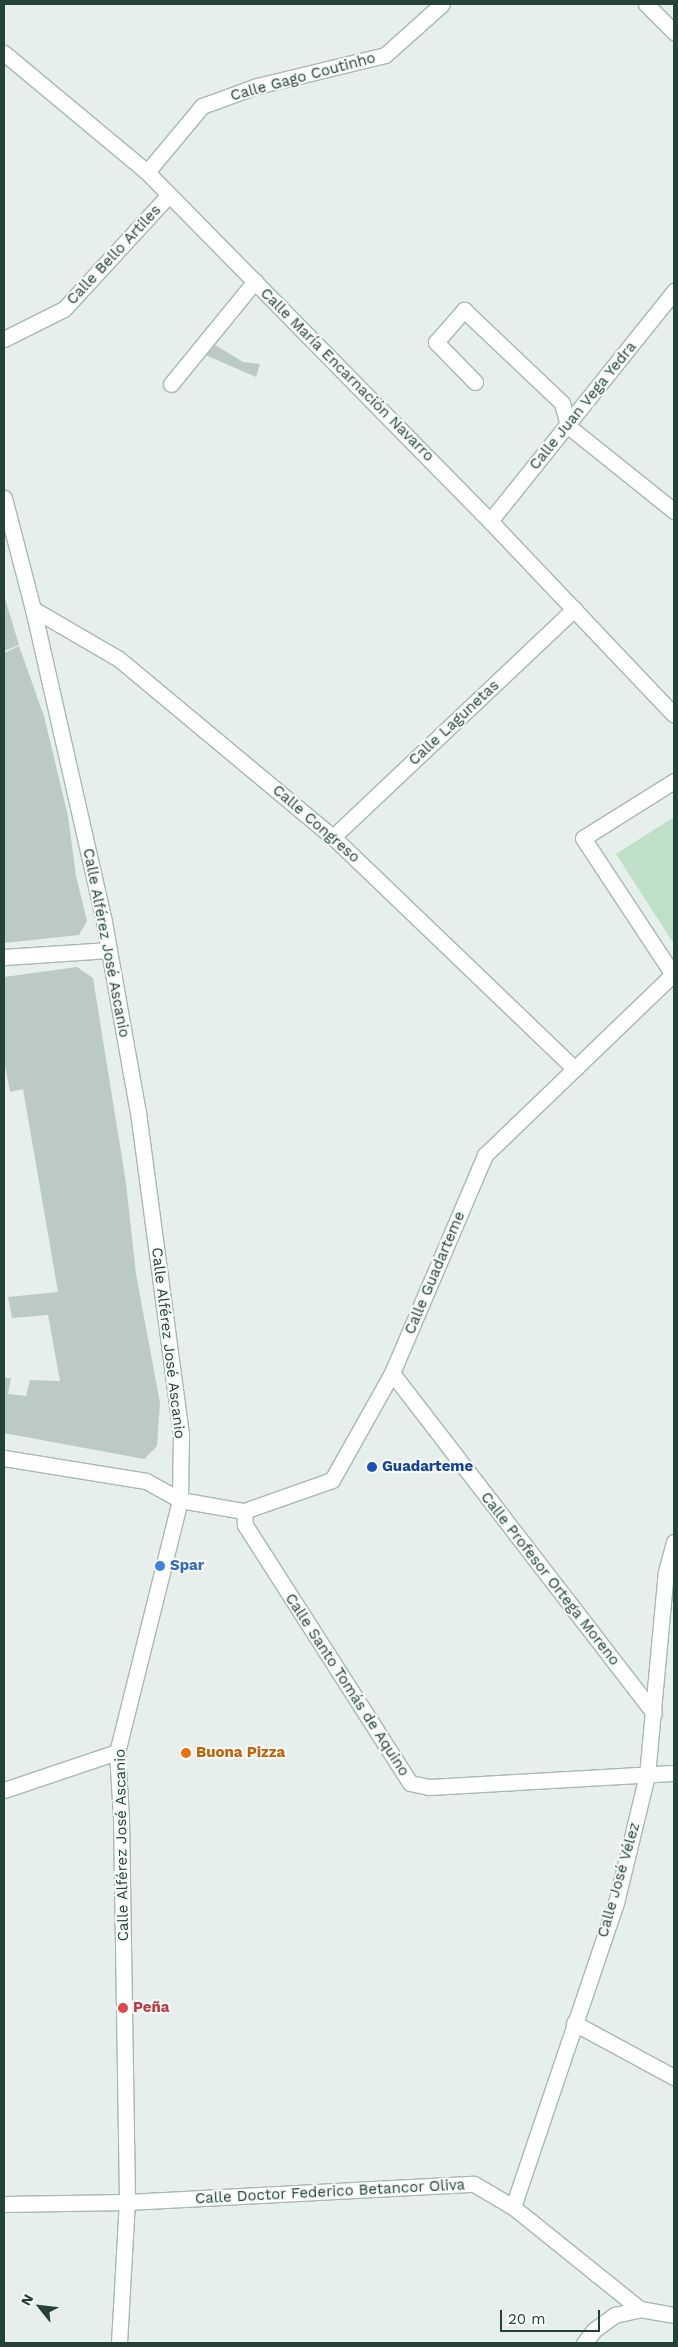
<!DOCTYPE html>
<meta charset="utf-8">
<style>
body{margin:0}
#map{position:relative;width:678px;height:2347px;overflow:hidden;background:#e6efeb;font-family:"Work Sans",sans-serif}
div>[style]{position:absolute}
.green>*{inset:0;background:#bfe0c8}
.building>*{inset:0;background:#bbcac4}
.roads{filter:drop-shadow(1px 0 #a8b8b2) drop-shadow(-1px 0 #a8b8b2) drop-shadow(0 1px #a8b8b2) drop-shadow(0 -1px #a8b8b2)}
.service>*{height:15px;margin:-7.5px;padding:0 7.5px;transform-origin:7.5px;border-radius:7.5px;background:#fff}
.pedestrian>*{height:15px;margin:-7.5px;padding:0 7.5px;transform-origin:7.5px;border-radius:7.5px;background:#fff}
.minor>*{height:15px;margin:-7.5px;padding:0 7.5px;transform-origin:7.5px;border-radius:7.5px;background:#fff}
.tertiary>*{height:15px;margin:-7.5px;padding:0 7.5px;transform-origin:7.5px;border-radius:7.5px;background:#fff}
.dots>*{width:14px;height:14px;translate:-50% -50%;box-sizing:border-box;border:2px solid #f7fbf9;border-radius:50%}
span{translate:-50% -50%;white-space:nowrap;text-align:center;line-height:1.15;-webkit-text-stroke:4px #f7fbf9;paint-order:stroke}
.street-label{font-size:15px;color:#24423a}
.transit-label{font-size:15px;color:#164399;font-weight:700}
.left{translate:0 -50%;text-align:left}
.shop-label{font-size:15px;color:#366cbe;font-weight:700}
.food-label{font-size:15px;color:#c56008;font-weight:700}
.health-label{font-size:15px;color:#be3a42;font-weight:700}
.frame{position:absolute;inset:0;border:5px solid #24423a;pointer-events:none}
.north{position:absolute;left:15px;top:2282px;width:50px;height:50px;-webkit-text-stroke:4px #f7fbf9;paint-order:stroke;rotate:299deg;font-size:14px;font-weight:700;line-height:20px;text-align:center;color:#24423a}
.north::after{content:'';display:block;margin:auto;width:18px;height:22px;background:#24423a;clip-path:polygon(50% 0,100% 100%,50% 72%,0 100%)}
.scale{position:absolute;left:500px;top:2310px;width:100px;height:22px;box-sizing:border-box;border:2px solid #24423a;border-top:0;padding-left:6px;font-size:15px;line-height:18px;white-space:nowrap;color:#24423a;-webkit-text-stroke:4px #f7fbf9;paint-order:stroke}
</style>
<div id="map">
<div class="green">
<i style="clip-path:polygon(674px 817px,674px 944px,616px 854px)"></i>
</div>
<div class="building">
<i style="clip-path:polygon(212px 343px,243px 362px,260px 364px,256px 377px,203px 354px)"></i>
<i style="clip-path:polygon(4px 595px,19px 645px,4px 651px)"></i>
<i style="clip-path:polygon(19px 646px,44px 716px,68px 816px,76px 876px,87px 921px,79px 935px,4px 943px,4px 653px)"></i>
<i style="clip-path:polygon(77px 967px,93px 978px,126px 1183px,136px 1274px,160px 1403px,157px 1446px,144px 1459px,4px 1433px,4px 1378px,11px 1378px,8px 1394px,26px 1396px,30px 1380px,60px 1381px,48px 1315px,12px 1318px,8px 1297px,58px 1292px,23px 1089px,10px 1092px,4px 1060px,4px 977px)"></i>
</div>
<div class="roads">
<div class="service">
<i style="left:171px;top:384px;width:133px;rotate:-50.8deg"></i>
</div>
<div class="pedestrian">
<i style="left:475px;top:382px;width:56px;rotate:-134.3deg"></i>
<i style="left:436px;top:342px;width:43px;rotate:-48.8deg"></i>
<i style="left:464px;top:310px;width:135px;rotate:43.5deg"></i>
<i style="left:562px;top:403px;width:24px;rotate:75deg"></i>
<i style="left:574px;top:2023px;width:114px;rotate:28.4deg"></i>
</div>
<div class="minor">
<i style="left:646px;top:4px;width:40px;rotate:45deg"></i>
<i style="left:4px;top:53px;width:186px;rotate:39.8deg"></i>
<i style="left:147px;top:172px;width:489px;rotate:45.5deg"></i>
<i style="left:490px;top:521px;width:267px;rotate:46.5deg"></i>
<i style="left:147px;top:172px;width:86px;rotate:-50.2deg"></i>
<i style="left:202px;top:106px;width:59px;rotate:-20deg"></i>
<i style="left:257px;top:86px;width:132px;rotate:-13.6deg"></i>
<i style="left:385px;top:55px;width:76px;rotate:-41.8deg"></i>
<i style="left:4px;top:339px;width:67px;rotate:-26.6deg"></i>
<i style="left:64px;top:309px;width:155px;rotate:-47.4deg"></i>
<i style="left:568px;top:426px;width:136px;rotate:38.7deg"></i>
<i style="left:4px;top:498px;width:115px;rotate:75.4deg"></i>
<i style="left:33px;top:609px;width:321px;rotate:77.2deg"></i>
<i style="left:104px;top:922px;width:193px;rotate:79.9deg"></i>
<i style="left:138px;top:1112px;width:325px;rotate:82.4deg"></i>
<i style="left:181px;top:1434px;width:66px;rotate:90.9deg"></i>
<i style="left:180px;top:1500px;width:260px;rotate:104deg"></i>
<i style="left:117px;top:1752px;width:65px;rotate:86.5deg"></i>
<i style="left:121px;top:1817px;width:385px;rotate:89.1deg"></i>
<i style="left:490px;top:521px;width:295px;rotate:-51.3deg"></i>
<i style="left:33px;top:609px;width:99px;rotate:30.2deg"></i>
<i style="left:119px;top:659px;width:278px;rotate:39.8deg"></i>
<i style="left:333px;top:837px;width:335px;rotate:43.8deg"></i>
<i style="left:674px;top:781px;width:107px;rotate:147.9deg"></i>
<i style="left:583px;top:838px;width:165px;rotate:56.6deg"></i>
<i style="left:333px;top:837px;width:332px;rotate:-43.4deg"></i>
<i style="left:4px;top:957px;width:105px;rotate:-3.8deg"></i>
<i style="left:392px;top:1373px;width:429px;rotate:52.4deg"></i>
<i style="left:4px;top:1458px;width:144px;rotate:9.2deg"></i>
<i style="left:146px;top:1481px;width:39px;rotate:29deg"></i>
<i style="left:180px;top:1500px;width:65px;rotate:9.8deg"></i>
<i style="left:244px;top:1511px;width:93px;rotate:-19.4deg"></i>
<i style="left:332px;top:1480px;width:123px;rotate:-60.7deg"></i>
<i style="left:392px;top:1373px;width:237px;rotate:-66.9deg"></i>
<i style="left:485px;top:1155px;width:261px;rotate:-43.9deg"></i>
<i style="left:244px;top:1511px;width:14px;rotate:86deg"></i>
<i style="left:245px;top:1525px;width:306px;rotate:57.4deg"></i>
<i style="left:410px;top:1783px;width:19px;rotate:12deg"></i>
<i style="left:429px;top:1787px;width:245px;rotate:-3.3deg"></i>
<i style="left:4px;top:1790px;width:119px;rotate:-18.6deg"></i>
<i style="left:513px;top:2207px;width:321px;rotate:-71.3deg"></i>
<i style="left:616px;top:1903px;width:132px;rotate:-76.4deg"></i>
<i style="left:647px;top:1775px;width:204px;rotate:-84.7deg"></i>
<i style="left:666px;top:1572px;width:31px;rotate:-75deg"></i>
</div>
<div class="tertiary">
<i style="left:4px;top:2204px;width:123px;rotate:-0.9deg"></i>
<i style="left:127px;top:2202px;width:347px;rotate:-3deg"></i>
<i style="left:474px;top:2184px;width:45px;rotate:30.5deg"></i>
<i style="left:513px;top:2207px;width:163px;rotate:38.8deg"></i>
<i style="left:119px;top:2343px;width:141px;rotate:-86.8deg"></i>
<i style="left:584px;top:2343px;width:16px;rotate:-52deg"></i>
<i style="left:594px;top:2330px;width:26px;rotate:-36deg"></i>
<i style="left:615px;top:2315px;width:26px;rotate:-13deg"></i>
<i style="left:640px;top:2309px;width:35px;rotate:10deg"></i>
</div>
</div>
<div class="dots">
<i style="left:372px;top:1467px;background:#1a4fb4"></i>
<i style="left:160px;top:1566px;background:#3f7fe0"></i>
<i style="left:186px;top:1753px;background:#e8710a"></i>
<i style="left:123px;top:2008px;background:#e0444e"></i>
</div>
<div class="street-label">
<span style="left:303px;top:77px;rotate:-15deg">Calle Gago Coutinho</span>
<span style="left:114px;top:255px;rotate:-47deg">Calle Bello Artiles</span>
<span style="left:347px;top:375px;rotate:45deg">Calle María Encarnación Navarro</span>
<span style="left:583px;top:406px;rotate:-51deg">Calle Juan Vega Yedra</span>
<span style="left:454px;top:723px;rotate:-43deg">Calle Lagunetas</span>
<span style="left:316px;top:824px;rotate:41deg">Calle Congreso</span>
<span style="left:106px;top:943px;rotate:79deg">Calle Alférez José Ascanio</span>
<span style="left:435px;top:1273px;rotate:-67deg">Calle Guadarteme</span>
<span style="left:168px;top:1343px;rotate:83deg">Calle Alférez José Ascanio</span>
<span style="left:550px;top:1579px;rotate:52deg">Calle Profesor Ortega Moreno</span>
<span style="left:347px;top:1685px;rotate:57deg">Calle Santo Tomás de Aquino</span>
<span style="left:122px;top:1845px;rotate:-91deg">Calle Alférez José Ascanio</span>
<span style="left:619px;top:1880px;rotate:-74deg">Calle José Vélez</span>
<span style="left:330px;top:2192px;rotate:-3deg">Calle Doctor Federico Betancor Oliva</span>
</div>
<div class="transit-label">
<span class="left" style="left:382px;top:1467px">Guadarteme</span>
</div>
<div class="shop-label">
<span class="left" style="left:170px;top:1566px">Spar</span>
</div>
<div class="food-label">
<span class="left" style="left:196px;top:1753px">Buona Pizza</span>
</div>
<div class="health-label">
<span class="left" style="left:133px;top:2008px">Peña</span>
</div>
<div class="frame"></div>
<div class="north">N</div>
<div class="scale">20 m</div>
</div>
